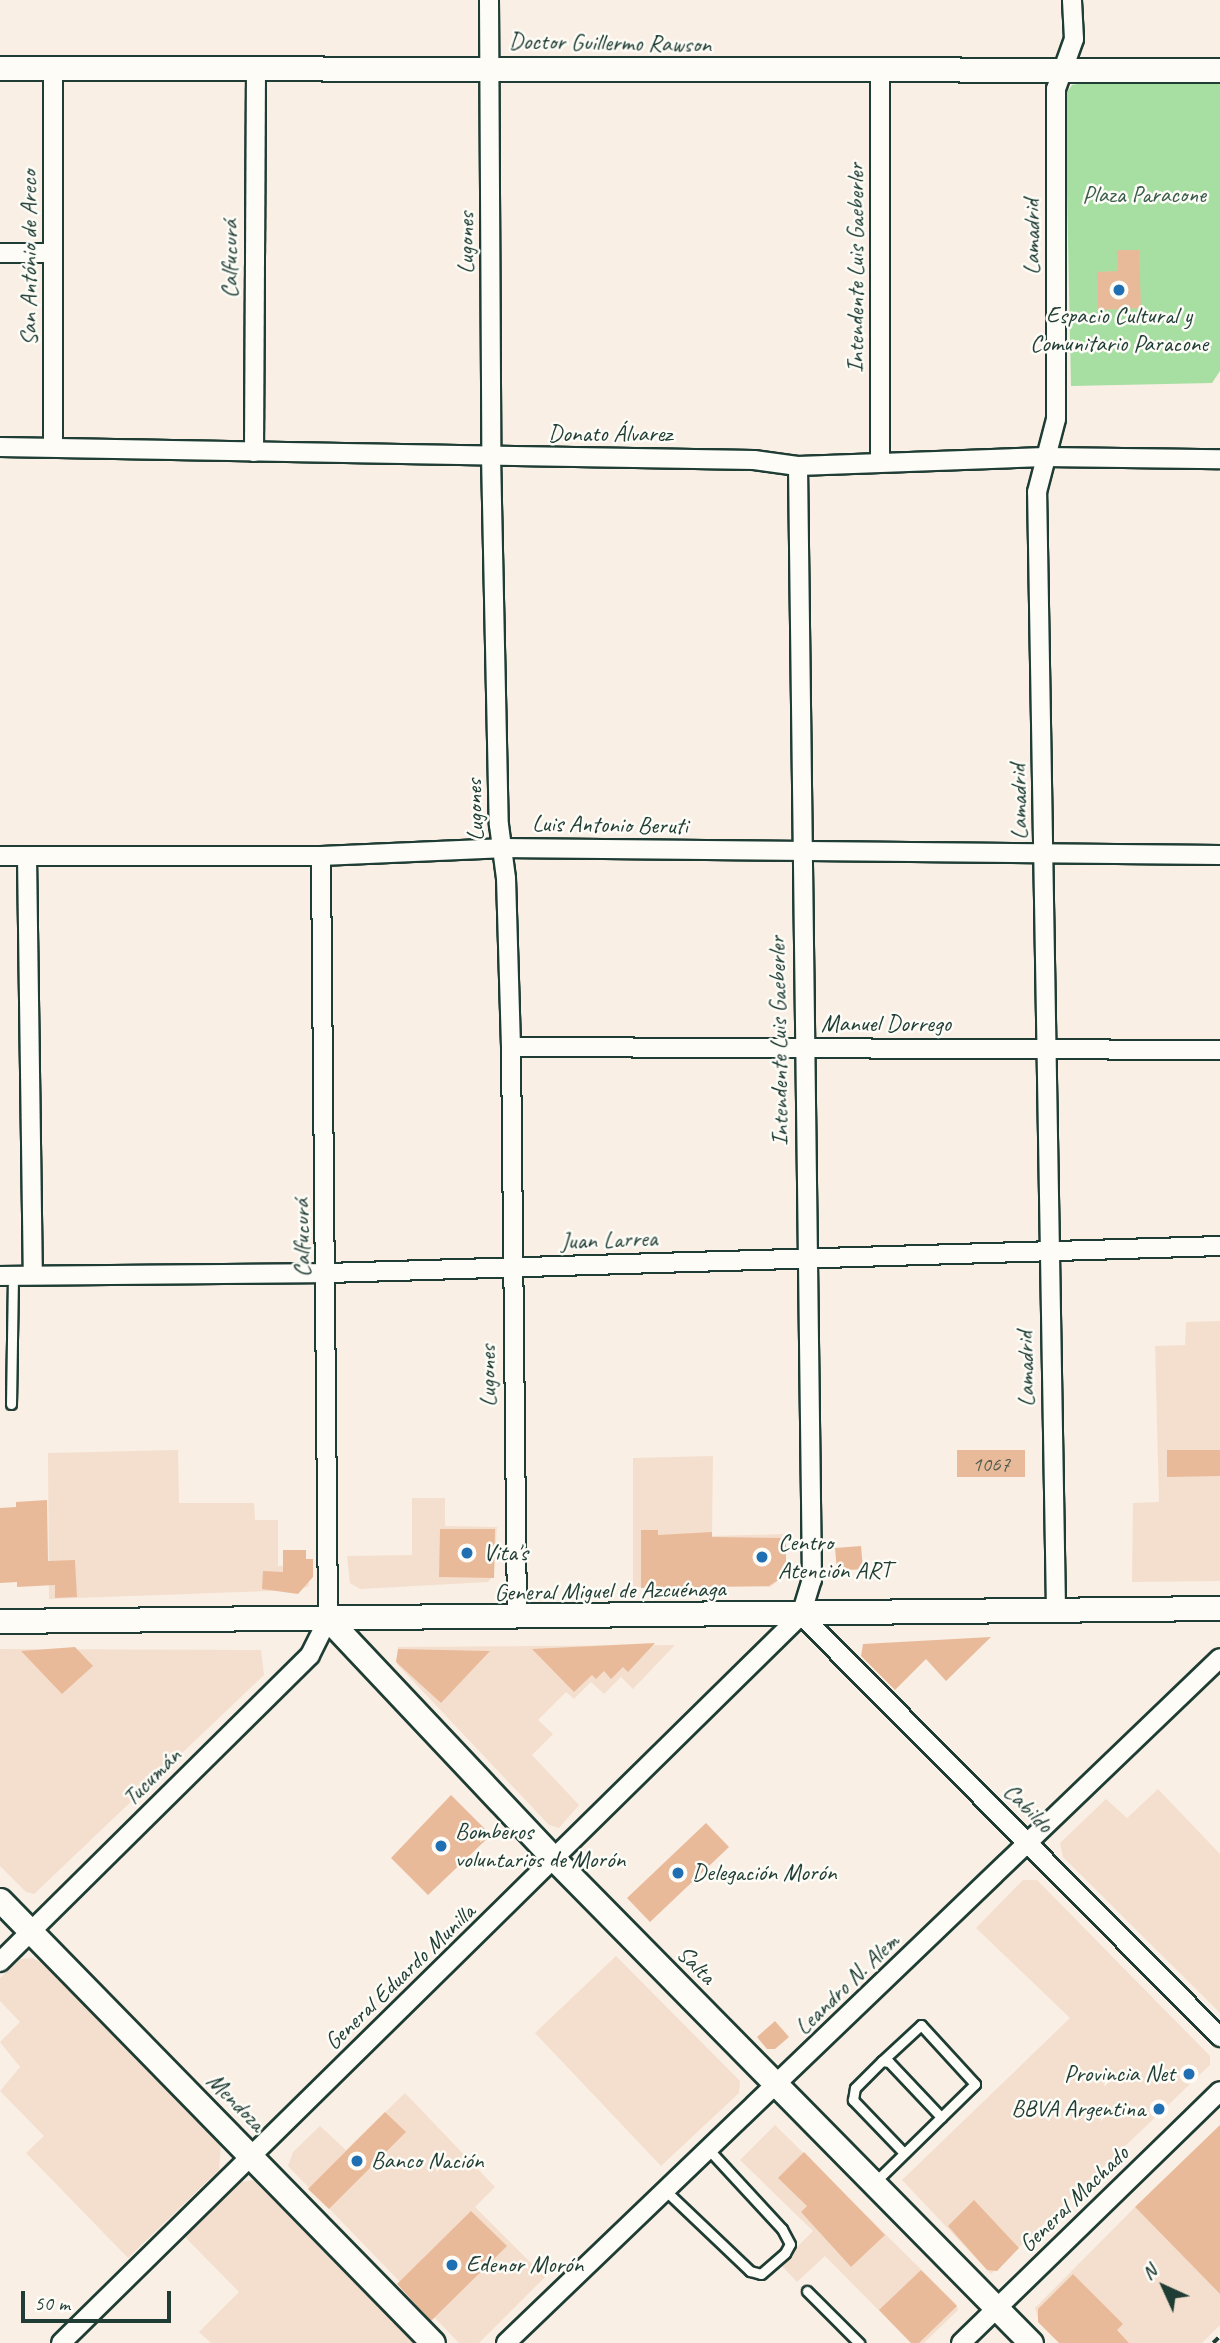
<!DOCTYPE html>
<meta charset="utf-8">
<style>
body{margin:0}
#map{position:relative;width:1220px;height:2343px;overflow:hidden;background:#f9efe4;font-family:Caveat,sans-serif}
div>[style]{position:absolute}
.built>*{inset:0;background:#f4dfce}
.green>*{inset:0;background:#a7dfa3}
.building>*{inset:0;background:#e9ba9a}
.path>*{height:3.5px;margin-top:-1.75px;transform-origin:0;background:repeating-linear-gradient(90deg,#1f3d34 0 7px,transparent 0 12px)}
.roads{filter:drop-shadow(2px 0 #1f3d34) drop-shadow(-2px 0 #1f3d34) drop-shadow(0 2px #1f3d34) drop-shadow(0 -2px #1f3d34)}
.service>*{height:9px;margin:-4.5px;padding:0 4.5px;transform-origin:4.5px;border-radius:4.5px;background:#fdfcf7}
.minor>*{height:18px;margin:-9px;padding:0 9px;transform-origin:9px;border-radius:9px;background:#fdfcf7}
.tertiary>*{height:23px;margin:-11.5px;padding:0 11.5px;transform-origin:11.5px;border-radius:11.5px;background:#fdfcf7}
.dots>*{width:19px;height:19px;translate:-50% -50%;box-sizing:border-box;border:4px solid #fdfcf7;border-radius:50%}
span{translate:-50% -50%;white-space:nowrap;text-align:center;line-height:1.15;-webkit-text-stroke:5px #fdfcf7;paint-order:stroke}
.number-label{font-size:21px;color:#525c4e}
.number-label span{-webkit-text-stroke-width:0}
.street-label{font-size:24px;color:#1f3d34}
.park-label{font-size:24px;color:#3a5d4a}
.poi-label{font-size:24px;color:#1f3d34}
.left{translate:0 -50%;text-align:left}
.right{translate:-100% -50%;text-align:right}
.north{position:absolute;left:1129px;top:2252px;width:70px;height:70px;-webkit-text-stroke:5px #fdfcf7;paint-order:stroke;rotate:315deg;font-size:19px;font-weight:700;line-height:28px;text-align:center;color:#1f3d34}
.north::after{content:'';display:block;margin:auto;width:24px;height:32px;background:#1f3d34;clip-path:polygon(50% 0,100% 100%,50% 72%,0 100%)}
.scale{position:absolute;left:21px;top:2291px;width:150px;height:32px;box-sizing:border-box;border:4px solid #1f3d34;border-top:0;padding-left:9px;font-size:21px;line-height:24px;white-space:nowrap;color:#1f3d34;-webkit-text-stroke:5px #fdfcf7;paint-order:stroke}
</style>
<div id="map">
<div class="built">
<i style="clip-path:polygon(1220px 1321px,1220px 1581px,1132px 1582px,1133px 1503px,1159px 1502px,1155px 1346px,1185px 1345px,1186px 1322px)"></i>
<i style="clip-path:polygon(178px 1450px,179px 1503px,254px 1503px,255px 1520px,278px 1520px,278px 1566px,308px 1565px,309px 1586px,299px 1590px,49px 1599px,48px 1453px)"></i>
<i style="clip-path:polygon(713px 1456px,712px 1536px,786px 1534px,785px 1575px,770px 1587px,633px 1587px,633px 1458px)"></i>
<i style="clip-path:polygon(412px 1498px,445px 1498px,445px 1526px,497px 1527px,494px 1575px,488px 1582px,360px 1589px,350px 1583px,347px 1556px,412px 1555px)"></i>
<i style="clip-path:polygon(675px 1645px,633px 1689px,621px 1677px,604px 1694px,591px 1682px,574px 1699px,566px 1692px,538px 1720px,553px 1734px,532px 1755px,579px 1805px,559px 1828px,549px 1825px,397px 1664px,398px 1647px)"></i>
<i style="clip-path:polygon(0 1649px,261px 1650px,264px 1675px,34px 1894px,26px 1892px,0 1866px)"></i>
<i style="clip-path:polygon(1158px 1789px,1220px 1854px,1220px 2013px,1063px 1857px,1060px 1843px,1106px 1799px,1127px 1818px)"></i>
<i style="clip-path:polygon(1023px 1880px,1037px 1880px,1210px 2056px,1210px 2065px,991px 2274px,902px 2180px,1070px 2018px,976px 1928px)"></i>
<i style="clip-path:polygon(616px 1956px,740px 2081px,739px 2093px,661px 2166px,535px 2033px)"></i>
<i style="clip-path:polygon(32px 1958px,41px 1962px,221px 2145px,219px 2170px,128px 2258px,26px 2153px,44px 2136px,0 2091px,20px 2067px,0 2042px,20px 2022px,0 2001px,0 1978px,21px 1959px)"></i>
<i style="clip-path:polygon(405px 2093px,495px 2187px,475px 2207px,545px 2277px,479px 2343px,459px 2343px,288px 2166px,293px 2152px,320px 2126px,346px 2150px)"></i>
<i style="clip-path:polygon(775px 2125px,956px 2304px,958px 2310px,924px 2343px,911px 2343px,825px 2256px,797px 2282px,780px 2264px,813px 2231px,740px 2160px)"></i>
<i style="clip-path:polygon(259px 2179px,415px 2343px,211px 2343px,199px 2332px,239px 2292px,185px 2237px,241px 2182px)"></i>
<i style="clip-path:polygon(1135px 2207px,1220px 2294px,1220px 2325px,1202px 2343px,1060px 2343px,1039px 2321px,1035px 2308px)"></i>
</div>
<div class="green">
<i style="clip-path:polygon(1082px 83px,1220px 83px,1220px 371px,1212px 383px,1071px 386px,1065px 95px,1072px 85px)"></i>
</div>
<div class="building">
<i style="clip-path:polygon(1117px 250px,1139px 250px,1141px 308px,1098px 310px,1097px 272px,1118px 271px)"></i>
<i style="clip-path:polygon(957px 1450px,1025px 1450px,1025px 1477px,957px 1477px)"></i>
<i style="clip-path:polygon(1167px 1450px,1220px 1450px,1220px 1476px,1167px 1477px)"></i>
<i style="clip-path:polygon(47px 1500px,48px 1561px,75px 1560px,77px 1597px,55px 1598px,55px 1585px,17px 1587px,17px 1582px,0 1583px,0 1508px,16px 1507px,16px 1502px)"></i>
<i style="clip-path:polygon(440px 1529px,495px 1529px,494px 1578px,439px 1577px)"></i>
<i style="clip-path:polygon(641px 1530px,658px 1530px,658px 1535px,712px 1532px,712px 1537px,786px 1538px,786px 1575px,769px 1586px,641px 1588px)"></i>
<i style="clip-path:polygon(861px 1546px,863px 1569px,837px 1571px,835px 1548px)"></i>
<i style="clip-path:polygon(283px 1550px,306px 1550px,306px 1559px,313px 1559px,313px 1577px,298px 1594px,262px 1589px,263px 1571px,283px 1572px)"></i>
<i style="clip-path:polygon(991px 1637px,946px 1681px,926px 1659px,895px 1690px,861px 1656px,863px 1644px)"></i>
<i style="clip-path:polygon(655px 1643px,628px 1672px,623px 1667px,611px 1679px,604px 1671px,596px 1679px,592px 1675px,574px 1692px,532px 1649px)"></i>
<i style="clip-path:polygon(75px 1647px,93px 1666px,62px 1694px,21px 1651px)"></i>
<i style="clip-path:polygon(398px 1649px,490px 1651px,441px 1703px,396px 1662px)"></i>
<i style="clip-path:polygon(451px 1795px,491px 1835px,428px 1895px,391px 1858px)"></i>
<i style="clip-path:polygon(706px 1823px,729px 1847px,650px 1922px,627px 1898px)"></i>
<i style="clip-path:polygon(775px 2021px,789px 2037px,775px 2049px,767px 2049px,757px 2037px)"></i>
<i style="clip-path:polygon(385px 2112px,406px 2132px,329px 2209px,308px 2189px)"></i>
<i style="clip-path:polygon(1220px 2125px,1220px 2294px,1135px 2207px)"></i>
<i style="clip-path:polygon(804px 2152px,885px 2235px,851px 2267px,801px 2212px,807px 2206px,778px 2178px)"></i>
<i style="clip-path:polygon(974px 2200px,1019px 2248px,997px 2271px,987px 2270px,948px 2226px)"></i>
<i style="clip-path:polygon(471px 2211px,507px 2246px,431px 2321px,397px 2284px)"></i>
<i style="clip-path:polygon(921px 2270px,957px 2306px,919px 2343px,911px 2343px,879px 2310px)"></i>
<i style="clip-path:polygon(1073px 2274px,1123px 2324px,1117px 2330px,1129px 2343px,1059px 2343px,1038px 2322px,1038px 2309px)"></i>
</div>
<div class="path">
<i style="left:1213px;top:2343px;width:10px;rotate:-45deg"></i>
</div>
<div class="roads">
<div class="service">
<i style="left:11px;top:1404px;width:129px;rotate:-89.1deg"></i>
<i style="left:904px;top:2153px;width:74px;rotate:-133.9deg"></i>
<i style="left:853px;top:2100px;width:12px;rotate:-81deg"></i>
<i style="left:855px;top:2088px;width:38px;rotate:-45deg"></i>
<i style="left:882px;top:2061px;width:7px;rotate:8deg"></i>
<i style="left:889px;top:2062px;width:76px;rotate:46.6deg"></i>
<i style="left:875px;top:2182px;width:140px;rotate:-44.4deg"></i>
<i style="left:975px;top:2084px;width:80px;rotate:-132.5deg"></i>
<i style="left:921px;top:2025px;width:53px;rotate:137.3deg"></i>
<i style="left:667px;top:2192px;width:115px;rotate:43.6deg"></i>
<i style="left:750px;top:2271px;width:11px;rotate:15deg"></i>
<i style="left:761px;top:2274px;width:32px;rotate:-41deg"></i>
<i style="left:785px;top:2253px;width:10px;rotate:-61deg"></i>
<i style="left:790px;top:2244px;width:17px;rotate:-118deg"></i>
<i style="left:782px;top:2229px;width:106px;rotate:-132.7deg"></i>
<i style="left:807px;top:2291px;width:74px;rotate:45deg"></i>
</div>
<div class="minor">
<i style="left:489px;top:0;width:455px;rotate:89.7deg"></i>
<i style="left:491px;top:455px;width:370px;rotate:88.8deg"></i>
<i style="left:499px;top:825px;width:53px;rotate:82.5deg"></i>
<i style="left:506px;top:878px;width:169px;rotate:88.3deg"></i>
<i style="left:511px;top:1047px;width:571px;rotate:89.4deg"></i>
<i style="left:880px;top:73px;width:389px;rotate:90deg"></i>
<i style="left:0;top:253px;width:53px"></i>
<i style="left:0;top:447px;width:754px;rotate:0.99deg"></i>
<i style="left:754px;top:460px;width:44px;rotate:7.8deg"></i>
<i style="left:798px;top:466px;width:247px;rotate:-2.1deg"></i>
<i style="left:1045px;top:457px;width:175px;rotate:0.7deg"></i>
<i style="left:53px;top:447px;width:379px;rotate:-90deg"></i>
<i style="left:254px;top:452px;width:385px;rotate:-89.7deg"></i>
<i style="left:0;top:856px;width:321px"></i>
<i style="left:321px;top:856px;width:180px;rotate:-2.5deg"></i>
<i style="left:501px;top:848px;width:719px;rotate:0.56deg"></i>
<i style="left:27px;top:856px;width:419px;rotate:89.2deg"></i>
<i style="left:511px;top:1047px;width:709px;rotate:0.24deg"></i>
<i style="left:0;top:1276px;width:327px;rotate:-0.5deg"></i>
<i style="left:327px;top:1273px;width:893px;rotate:-1.73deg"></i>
<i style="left:1056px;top:1609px;width:1117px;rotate:-90.97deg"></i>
<i style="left:1037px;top:492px;width:75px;rotate:-75.4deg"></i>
<i style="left:1056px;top:419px;width:330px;rotate:-90deg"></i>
<i style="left:1056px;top:89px;width:53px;rotate:-70.2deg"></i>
<i style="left:1074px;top:39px;width:39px;rotate:-93deg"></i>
<i style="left:801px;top:1615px;width:595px;rotate:45.2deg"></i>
<i style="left:0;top:1962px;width:436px;rotate:-44.7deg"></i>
<i style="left:310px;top:1655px;width:40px;rotate:-63.4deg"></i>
<i style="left:328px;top:1619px;width:763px;rotate:-90.53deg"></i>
<i style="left:61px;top:2343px;width:1038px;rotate:-44.53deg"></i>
<i style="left:801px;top:1615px;width:37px;rotate:-73deg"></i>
<i style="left:812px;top:1580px;width:1114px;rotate:-90.72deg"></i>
<i style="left:506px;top:2343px;width:989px;rotate:-43.81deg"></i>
<i style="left:961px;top:2343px;width:361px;rotate:-44.2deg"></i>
</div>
<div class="tertiary">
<i style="left:0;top:68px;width:1220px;rotate:0.09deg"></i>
<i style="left:328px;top:1619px;width:331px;rotate:46.7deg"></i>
<i style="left:555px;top:1860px;width:678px;rotate:45.42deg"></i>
<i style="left:0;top:1621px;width:1220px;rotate:-0.61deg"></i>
<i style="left:0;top:1900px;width:619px;rotate:45.65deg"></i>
</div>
</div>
<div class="dots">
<i style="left:1119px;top:290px;background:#1f6fb2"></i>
<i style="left:467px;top:1553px;background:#1f6fb2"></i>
<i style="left:762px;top:1557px;background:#1f6fb2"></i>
<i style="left:441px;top:1846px;background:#1f6fb2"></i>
<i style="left:678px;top:1873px;background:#1f6fb2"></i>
<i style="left:1189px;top:2074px;background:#1f6fb2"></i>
<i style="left:1159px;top:2109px;background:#1f6fb2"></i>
<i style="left:357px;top:2161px;background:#1f6fb2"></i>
<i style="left:452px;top:2265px;background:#1f6fb2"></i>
</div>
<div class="number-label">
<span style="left:991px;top:1464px">1067</span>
</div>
<div class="street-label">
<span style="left:610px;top:43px;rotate:1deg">Doctor Guillermo Rawson</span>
<span style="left:1032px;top:237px;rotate:-90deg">Lamadrid</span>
<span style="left:466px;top:243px;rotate:-90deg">Lugones</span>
<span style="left:29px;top:258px;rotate:-90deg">San António de Areco</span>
<span style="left:230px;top:259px;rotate:-90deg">Calfucurá</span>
<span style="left:856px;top:268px;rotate:-90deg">Intendente Luis Gaeberler</span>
<span style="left:610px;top:434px">Donato Álvarez</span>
<span style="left:1019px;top:802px;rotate:-91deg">Lamadrid</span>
<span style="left:475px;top:810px;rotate:-92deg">Lugones</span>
<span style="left:610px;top:825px;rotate:1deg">Luis Antonio Beruti</span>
<span style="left:886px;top:1024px">Manuel Dorrego</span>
<span style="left:779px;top:1041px;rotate:-91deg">Intendente Luis Gaeberler</span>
<span style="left:302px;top:1238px;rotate:-91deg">Calfucurá</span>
<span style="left:609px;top:1240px;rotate:-2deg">Juan Larrea</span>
<span style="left:1026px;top:1369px;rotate:-91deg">Lamadrid</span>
<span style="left:488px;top:1376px;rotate:-91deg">Lugones</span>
<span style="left:610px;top:1591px;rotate:-1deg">General Miguel de Azcuénaga</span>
<span style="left:152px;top:1777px;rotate:-45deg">Tucumán</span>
<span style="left:1028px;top:1808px;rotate:45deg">Cabildo</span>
<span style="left:696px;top:1965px;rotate:45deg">Salta</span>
<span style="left:400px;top:1977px;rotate:-44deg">General Eduardo Munilla</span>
<span style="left:847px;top:1984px;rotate:-44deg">Leandro N. Alem</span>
<span style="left:236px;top:2102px;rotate:45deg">Mendoza</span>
<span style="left:1074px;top:2199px;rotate:-44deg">General Machado</span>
</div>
<div class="park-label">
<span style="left:1144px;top:195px">Plaza Paracone</span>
</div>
<div class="poi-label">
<span style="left:1119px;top:330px">Espacio Cultural y<br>Comunitario Paracone</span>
<span class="left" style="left:778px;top:1557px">Centro<br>Atención ART</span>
<span class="left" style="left:483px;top:1553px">Vita's</span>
<span class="left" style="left:455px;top:1846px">Bomberos<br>voluntarios de Morón</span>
<span class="left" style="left:692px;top:1873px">Delegación Morón</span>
<span class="right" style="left:1175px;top:2074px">Provincia Net</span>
<span class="right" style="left:1145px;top:2109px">BBVA Argentina</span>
<span class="left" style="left:371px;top:2161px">Banco Nación</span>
<span class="left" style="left:466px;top:2265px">Edenor Morón</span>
</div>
<div class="north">N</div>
<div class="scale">50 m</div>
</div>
